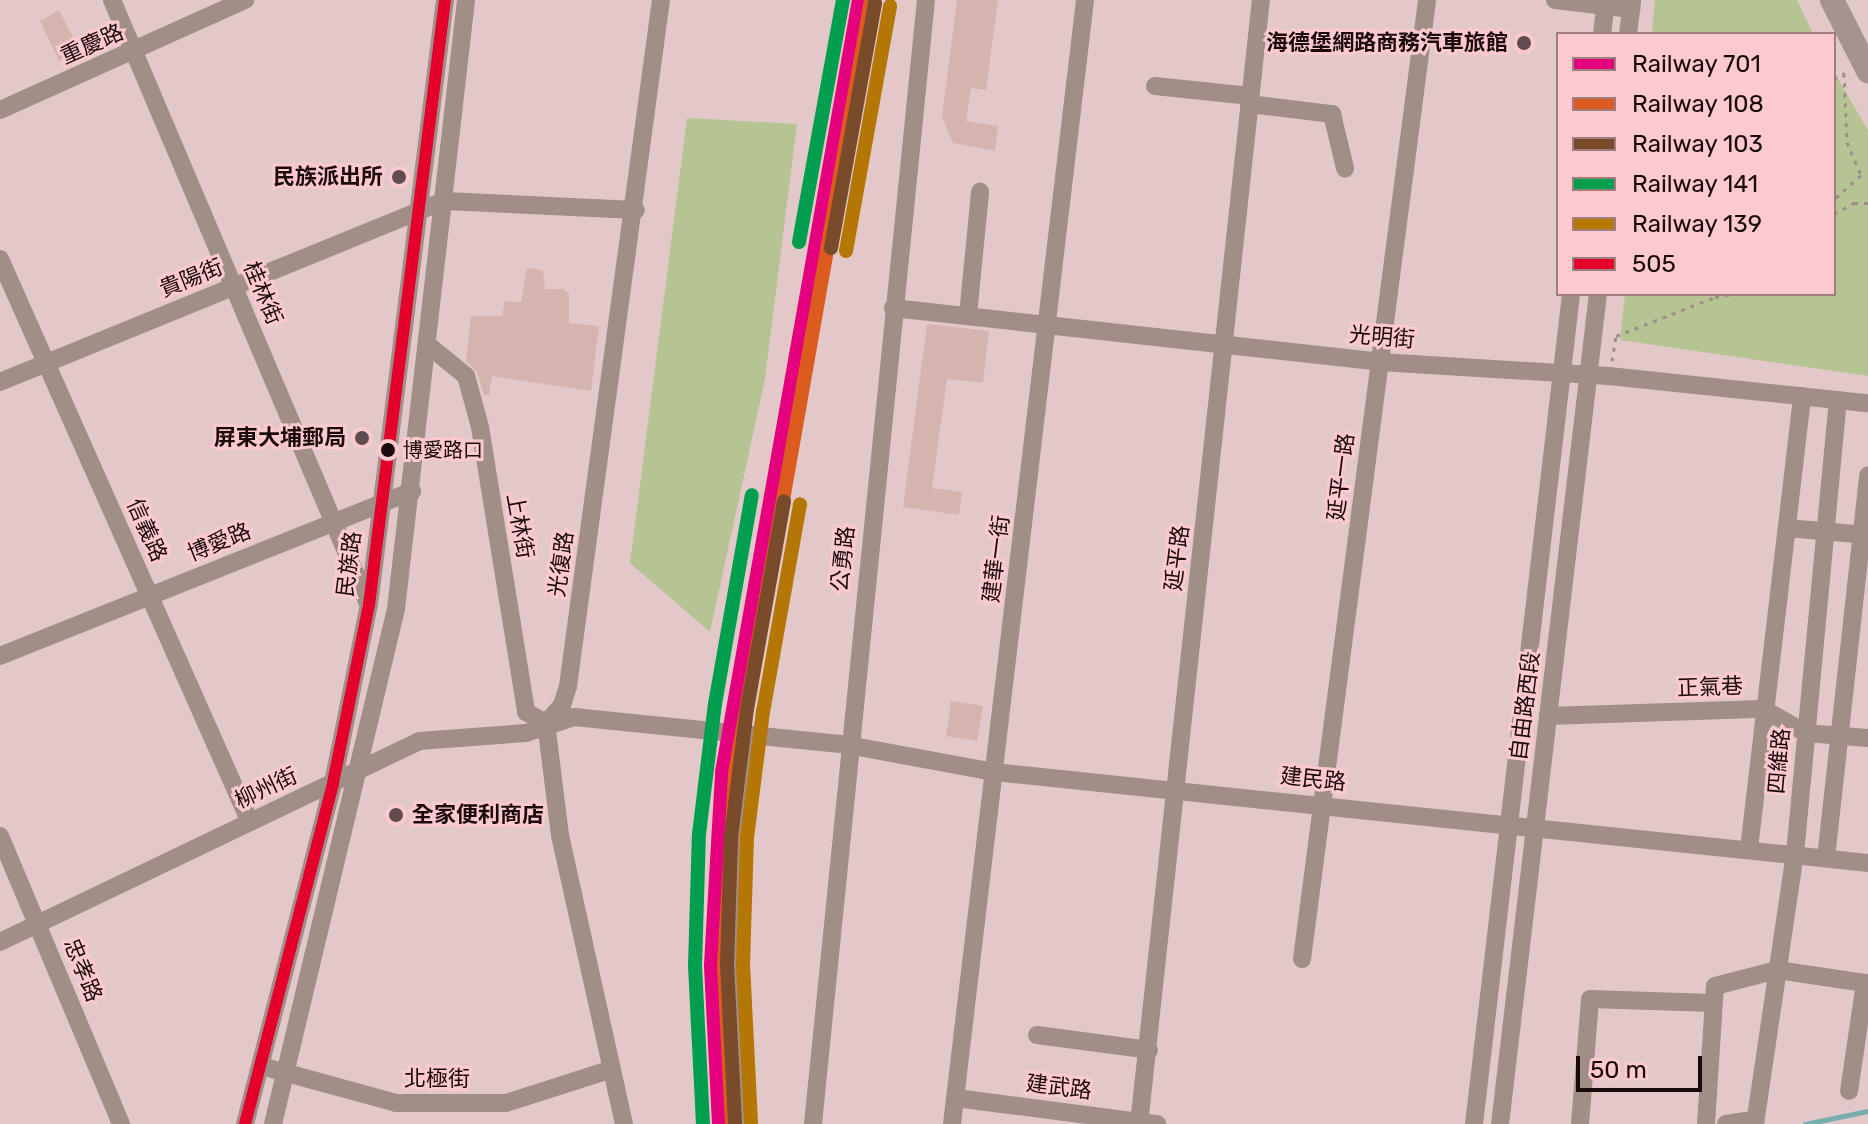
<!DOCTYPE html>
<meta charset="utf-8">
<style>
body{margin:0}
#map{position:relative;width:1868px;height:1124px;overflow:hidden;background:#e3c8ca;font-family:Rubik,"Noto Sans TC",sans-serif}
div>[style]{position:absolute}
.green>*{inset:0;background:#b5c492}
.stream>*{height:5px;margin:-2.5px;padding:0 2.5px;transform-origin:2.5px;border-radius:2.5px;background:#77aead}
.building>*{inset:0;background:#d5b4b0}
.path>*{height:3px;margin-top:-1.5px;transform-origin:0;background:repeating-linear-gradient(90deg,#9e8f8a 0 4px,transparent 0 10px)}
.minor>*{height:18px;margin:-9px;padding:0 9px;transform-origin:9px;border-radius:9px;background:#a08e87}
.major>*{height:24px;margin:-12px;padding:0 12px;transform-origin:12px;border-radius:12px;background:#a6928e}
.bus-1>*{height:12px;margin:-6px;padding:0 6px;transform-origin:6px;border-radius:6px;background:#e4002b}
.rail-1>*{height:14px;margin:-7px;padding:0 7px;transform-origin:7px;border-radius:7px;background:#e5007d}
.rail-2>*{height:14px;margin:-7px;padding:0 7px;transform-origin:7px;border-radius:7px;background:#dc5c20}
.rail-3>*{height:14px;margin:-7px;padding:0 7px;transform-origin:7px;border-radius:7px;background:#7a4b2a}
.rail-4>*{height:14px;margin:-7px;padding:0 7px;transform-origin:7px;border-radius:7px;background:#019e4e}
.rail-5>*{height:14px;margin:-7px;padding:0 7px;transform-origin:7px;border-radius:7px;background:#b57704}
.dots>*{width:22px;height:22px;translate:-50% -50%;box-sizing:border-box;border:4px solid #fcc9ce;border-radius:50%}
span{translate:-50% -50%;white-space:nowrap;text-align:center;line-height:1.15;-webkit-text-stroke:6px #fcc9ce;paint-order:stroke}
.bus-label{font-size:20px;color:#1a0a0c}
.left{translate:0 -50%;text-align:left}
.poi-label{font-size:22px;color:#1a0a0c;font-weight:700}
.right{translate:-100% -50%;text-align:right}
.street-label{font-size:22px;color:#1a0a0c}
.legend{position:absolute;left:1556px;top:32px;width:280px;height:264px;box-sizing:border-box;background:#fcc9ce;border:2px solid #a27d80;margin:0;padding:10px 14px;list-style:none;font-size:24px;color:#1a0a0c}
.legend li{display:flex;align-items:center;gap:16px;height:40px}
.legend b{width:40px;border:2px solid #a27d80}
.scale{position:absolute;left:1576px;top:1056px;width:126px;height:36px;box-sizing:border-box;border:4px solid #1a0a0c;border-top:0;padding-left:10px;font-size:24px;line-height:28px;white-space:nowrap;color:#1a0a0c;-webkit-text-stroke:6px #fcc9ce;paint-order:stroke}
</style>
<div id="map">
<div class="green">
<i style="clip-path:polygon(1655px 0,1797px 0,1813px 34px,1652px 34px)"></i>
<i style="clip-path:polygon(1834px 72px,1868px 130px,1868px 376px,1620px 340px,1625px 294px,1834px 294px)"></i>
<i style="clip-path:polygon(687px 118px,797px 124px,765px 379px,710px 632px,630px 563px)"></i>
</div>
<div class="stream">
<i style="left:1805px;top:1124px;width:64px;rotate:-11.7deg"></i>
</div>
<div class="building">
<i style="clip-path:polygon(957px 0,998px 0,986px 90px,971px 88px,966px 121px,998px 126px,995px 151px,953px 143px,942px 117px)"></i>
<i style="clip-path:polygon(59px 10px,81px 52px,59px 61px,40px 21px)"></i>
<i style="clip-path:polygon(527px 268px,543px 270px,545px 289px,564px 289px,569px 294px,569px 323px,599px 326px,591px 391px,492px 376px,489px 395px,484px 395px,477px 372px,466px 361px,471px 316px,502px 316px,505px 301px,521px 302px)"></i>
<i style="clip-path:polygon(927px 324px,989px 331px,983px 383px,947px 379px,932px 488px,962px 492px,959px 515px,903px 507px)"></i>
<i style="clip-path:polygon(951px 701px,983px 706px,977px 741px,946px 736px)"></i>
</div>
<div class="path">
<i style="left:1834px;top:79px;width:12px;rotate:-31deg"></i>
<i style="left:1844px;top:73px;width:69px;rotate:87.5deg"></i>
<i style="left:1847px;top:142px;width:36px;rotate:67deg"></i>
<i style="left:1861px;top:175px;width:36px;rotate:138deg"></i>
<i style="left:1834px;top:214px;width:23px;rotate:-29deg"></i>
<i style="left:1854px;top:203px;width:14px"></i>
<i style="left:1612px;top:361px;width:25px;rotate:-81deg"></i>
<i style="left:1616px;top:336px;width:106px;rotate:-21.5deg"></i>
<i style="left:1715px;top:297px;width:20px;rotate:-9deg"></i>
</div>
<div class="minor">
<i style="left:112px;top:0;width:653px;rotate:67.01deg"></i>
<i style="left:1555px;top:0;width:77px;rotate:6.8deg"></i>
<i style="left:1602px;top:34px;width:34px;rotate:-83deg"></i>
<i style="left:1628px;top:34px;width:34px;rotate:-83deg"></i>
<i style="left:1155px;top:86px;width:96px;rotate:6deg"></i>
<i style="left:1249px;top:104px;width:84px;rotate:6.9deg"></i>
<i style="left:1332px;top:114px;width:56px;rotate:76.5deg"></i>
<i style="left:0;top:110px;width:269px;rotate:-24.2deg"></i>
<i style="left:0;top:259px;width:616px;rotate:66.06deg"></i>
<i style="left:893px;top:308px;width:490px;rotate:6.3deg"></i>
<i style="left:1380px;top:362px;width:229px;rotate:3.5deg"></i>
<i style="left:1609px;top:376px;width:260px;rotate:6deg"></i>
<i style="left:968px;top:315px;width:124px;rotate:-84.4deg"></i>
<i style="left:428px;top:345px;width:49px;rotate:39.2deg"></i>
<i style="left:466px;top:376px;width:53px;rotate:74.6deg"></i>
<i style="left:480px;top:427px;width:289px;rotate:80.8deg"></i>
<i style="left:526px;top:712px;width:23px;rotate:29deg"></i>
<i style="left:0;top:382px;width:479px;rotate:-22.2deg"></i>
<i style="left:444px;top:201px;width:192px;rotate:2.7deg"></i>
<i style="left:1787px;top:528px;width:81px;rotate:4.9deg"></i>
<i style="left:0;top:656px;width:444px;rotate:-21.8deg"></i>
<i style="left:1548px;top:716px;width:215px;rotate:-1.9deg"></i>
<i style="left:1763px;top:709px;width:49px;rotate:29.2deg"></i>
<i style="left:1806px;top:733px;width:62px;rotate:4.6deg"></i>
<i style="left:0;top:836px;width:312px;rotate:67.2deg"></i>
<i style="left:1749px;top:849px;width:456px;rotate:-83.3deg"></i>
<i style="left:1826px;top:858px;width:385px;rotate:-83.7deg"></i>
<i style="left:0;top:942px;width:465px;rotate:-25.6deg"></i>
<i style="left:419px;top:741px;width:107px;rotate:-4.3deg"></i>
<i style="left:526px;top:733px;width:51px;rotate:-18.4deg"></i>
<i style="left:574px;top:717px;width:275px;rotate:5.8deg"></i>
<i style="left:848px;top:745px;width:148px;rotate:10.5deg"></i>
<i style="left:994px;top:772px;width:879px;rotate:5.94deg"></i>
<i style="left:1302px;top:959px;width:967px;rotate:-82.57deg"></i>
<i style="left:1037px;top:1035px;width:113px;rotate:7.6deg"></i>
<i style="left:261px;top:1066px;width:140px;rotate:15.3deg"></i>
<i style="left:396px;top:1103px;width:110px"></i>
<i style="left:506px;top:1103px;width:111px;rotate:-17.8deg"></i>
<i style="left:956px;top:1098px;width:203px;rotate:7.4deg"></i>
<i style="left:245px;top:1124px;width:352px;rotate:-75.5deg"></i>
<i style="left:333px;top:783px;width:182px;rotate:-78.6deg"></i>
<i style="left:369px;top:605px;width:610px;rotate:-82.84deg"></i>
<i style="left:273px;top:1124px;width:529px;rotate:-76.57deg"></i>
<i style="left:396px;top:609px;width:613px;rotate:-83.44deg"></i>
<i style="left:624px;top:1124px;width:296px;rotate:-102.5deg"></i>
<i style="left:560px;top:835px;width:113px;rotate:-97.1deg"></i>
<i style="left:546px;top:723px;width:24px;rotate:-48deg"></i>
<i style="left:562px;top:705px;width:20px;rotate:-72deg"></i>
<i style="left:568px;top:686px;width:692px;rotate:-82.28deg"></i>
<i style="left:741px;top:1124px;width:252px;rotate:-90.2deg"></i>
<i style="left:740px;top:872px;width:138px;rotate:-84.2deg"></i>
<i style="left:813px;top:1124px;width:1130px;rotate:-84.26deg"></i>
<i style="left:952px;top:1124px;width:1132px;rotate:-83.25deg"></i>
<i style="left:1139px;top:1124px;width:1131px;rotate:-83.81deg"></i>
<i style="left:1474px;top:1124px;width:836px;rotate:-83.33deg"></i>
<i style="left:1500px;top:1124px;width:836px;rotate:-83.27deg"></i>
<i style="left:1580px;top:1124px;width:125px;rotate:-85.4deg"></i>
<i style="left:1590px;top:999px;width:123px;rotate:1.9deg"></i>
<i style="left:1706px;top:1124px;width:138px;rotate:-86.3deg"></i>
<i style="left:1715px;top:986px;width:64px;rotate:-14.5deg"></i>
<i style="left:1777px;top:970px;width:89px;rotate:8.4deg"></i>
<i style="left:1865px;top:983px;width:109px;rotate:98.4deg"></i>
<i style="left:1726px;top:1124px;width:30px;rotate:-9deg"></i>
<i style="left:1755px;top:1124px;width:273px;rotate:-81.6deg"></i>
<i style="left:1795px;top:854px;width:456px;rotate:-84.6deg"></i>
</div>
<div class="major">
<i style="left:1832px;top:0;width:80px;rotate:63.1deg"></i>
</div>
<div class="bus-1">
<i style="left:245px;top:1124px;width:352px;rotate:-75.5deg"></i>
<i style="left:333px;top:783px;width:182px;rotate:-78.6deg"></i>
<i style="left:369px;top:605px;width:610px;rotate:-82.84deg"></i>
</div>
<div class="rail-1">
<i style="left:719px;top:1124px;width:159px;rotate:-92.9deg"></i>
<i style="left:711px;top:965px;width:193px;rotate:-86.7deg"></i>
<i style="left:722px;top:772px;width:784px;rotate:-79.94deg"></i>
</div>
<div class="rail-2">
<i style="left:732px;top:1124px;width:159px;rotate:-92.9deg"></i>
<i style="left:724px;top:965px;width:192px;rotate:-86.7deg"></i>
<i style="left:735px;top:773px;width:785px;rotate:-80.02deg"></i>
</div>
<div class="rail-3">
<i style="left:831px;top:248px;width:249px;rotate:-79.8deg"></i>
<i style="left:735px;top:1123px;width:158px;rotate:-92.9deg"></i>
<i style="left:727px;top:965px;width:128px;rotate:-88.2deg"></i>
<i style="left:731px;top:837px;width:129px;rotate:-82.9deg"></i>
<i style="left:747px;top:709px;width:211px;rotate:-79.9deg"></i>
</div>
<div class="rail-4">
<i style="left:799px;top:242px;width:246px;rotate:-79.7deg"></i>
<i style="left:703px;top:1124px;width:158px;rotate:-92.9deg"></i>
<i style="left:695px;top:966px;width:132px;rotate:-88.3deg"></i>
<i style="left:699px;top:834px;width:131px;rotate:-83deg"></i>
<i style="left:715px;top:704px;width:212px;rotate:-80deg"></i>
</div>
<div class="rail-5">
<i style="left:846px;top:251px;width:249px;rotate:-79.8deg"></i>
<i style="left:751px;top:1122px;width:157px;rotate:-92.9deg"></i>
<i style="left:743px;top:965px;width:127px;rotate:-88.2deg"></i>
<i style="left:747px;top:838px;width:127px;rotate:-82.8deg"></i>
<i style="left:763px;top:712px;width:211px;rotate:-79.9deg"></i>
</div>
<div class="dots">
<i style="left:1524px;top:43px;background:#604c4e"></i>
<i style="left:399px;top:177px;background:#604c4e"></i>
<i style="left:362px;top:438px;background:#604c4e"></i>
<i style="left:388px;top:450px;background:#1a0a0c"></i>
<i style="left:396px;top:815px;background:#604c4e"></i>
</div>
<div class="bus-label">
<span class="left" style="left:403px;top:450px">博愛路口</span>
</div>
<div class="poi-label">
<span class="right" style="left:1508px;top:43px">海德堡網路商務汽車旅館</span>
<span class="right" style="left:383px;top:177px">民族派出所</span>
<span class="right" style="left:346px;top:438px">屏東大埔郵局</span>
<span class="left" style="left:412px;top:815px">全家便利商店</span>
</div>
<div class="street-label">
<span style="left:92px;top:44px;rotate:-24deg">重慶路</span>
<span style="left:191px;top:278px;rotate:-22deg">貴陽街</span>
<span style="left:263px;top:293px;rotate:67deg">桂林街</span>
<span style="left:1382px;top:337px;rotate:5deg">光明街</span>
<span style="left:1341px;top:477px;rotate:-83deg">延平一路</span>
<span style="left:520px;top:526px;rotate:80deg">上林街</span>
<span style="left:147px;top:530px;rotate:66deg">信義路</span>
<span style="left:219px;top:542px;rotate:-22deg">博愛路</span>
<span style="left:1177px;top:558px;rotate:-83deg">延平路</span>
<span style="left:843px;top:559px;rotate:-84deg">公勇路</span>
<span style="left:996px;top:559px;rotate:-83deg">建華一街</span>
<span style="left:349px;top:564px;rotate:-83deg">民族路</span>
<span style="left:561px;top:564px;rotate:-82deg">光復路</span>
<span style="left:1710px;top:687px;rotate:-2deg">正氣巷</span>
<span style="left:1525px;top:706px;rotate:-83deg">自由路西段</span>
<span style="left:1779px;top:761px;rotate:-85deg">四維路</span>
<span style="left:1313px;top:779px;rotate:6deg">建民路</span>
<span style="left:266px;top:788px;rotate:-25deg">柳州街</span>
<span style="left:83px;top:970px;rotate:68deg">忠孝路</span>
<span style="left:437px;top:1079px">北極街</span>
<span style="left:1059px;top:1087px;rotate:7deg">建武路</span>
</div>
<ul class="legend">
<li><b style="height:10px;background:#e5007d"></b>Railway 701</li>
<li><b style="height:10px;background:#dc5c20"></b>Railway 108</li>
<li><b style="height:10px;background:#7a4b2a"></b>Railway 103</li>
<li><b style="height:10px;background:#019e4e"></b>Railway 141</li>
<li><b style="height:10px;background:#b57704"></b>Railway 139</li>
<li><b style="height:10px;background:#e4002b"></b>505</li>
</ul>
<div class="scale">50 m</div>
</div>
